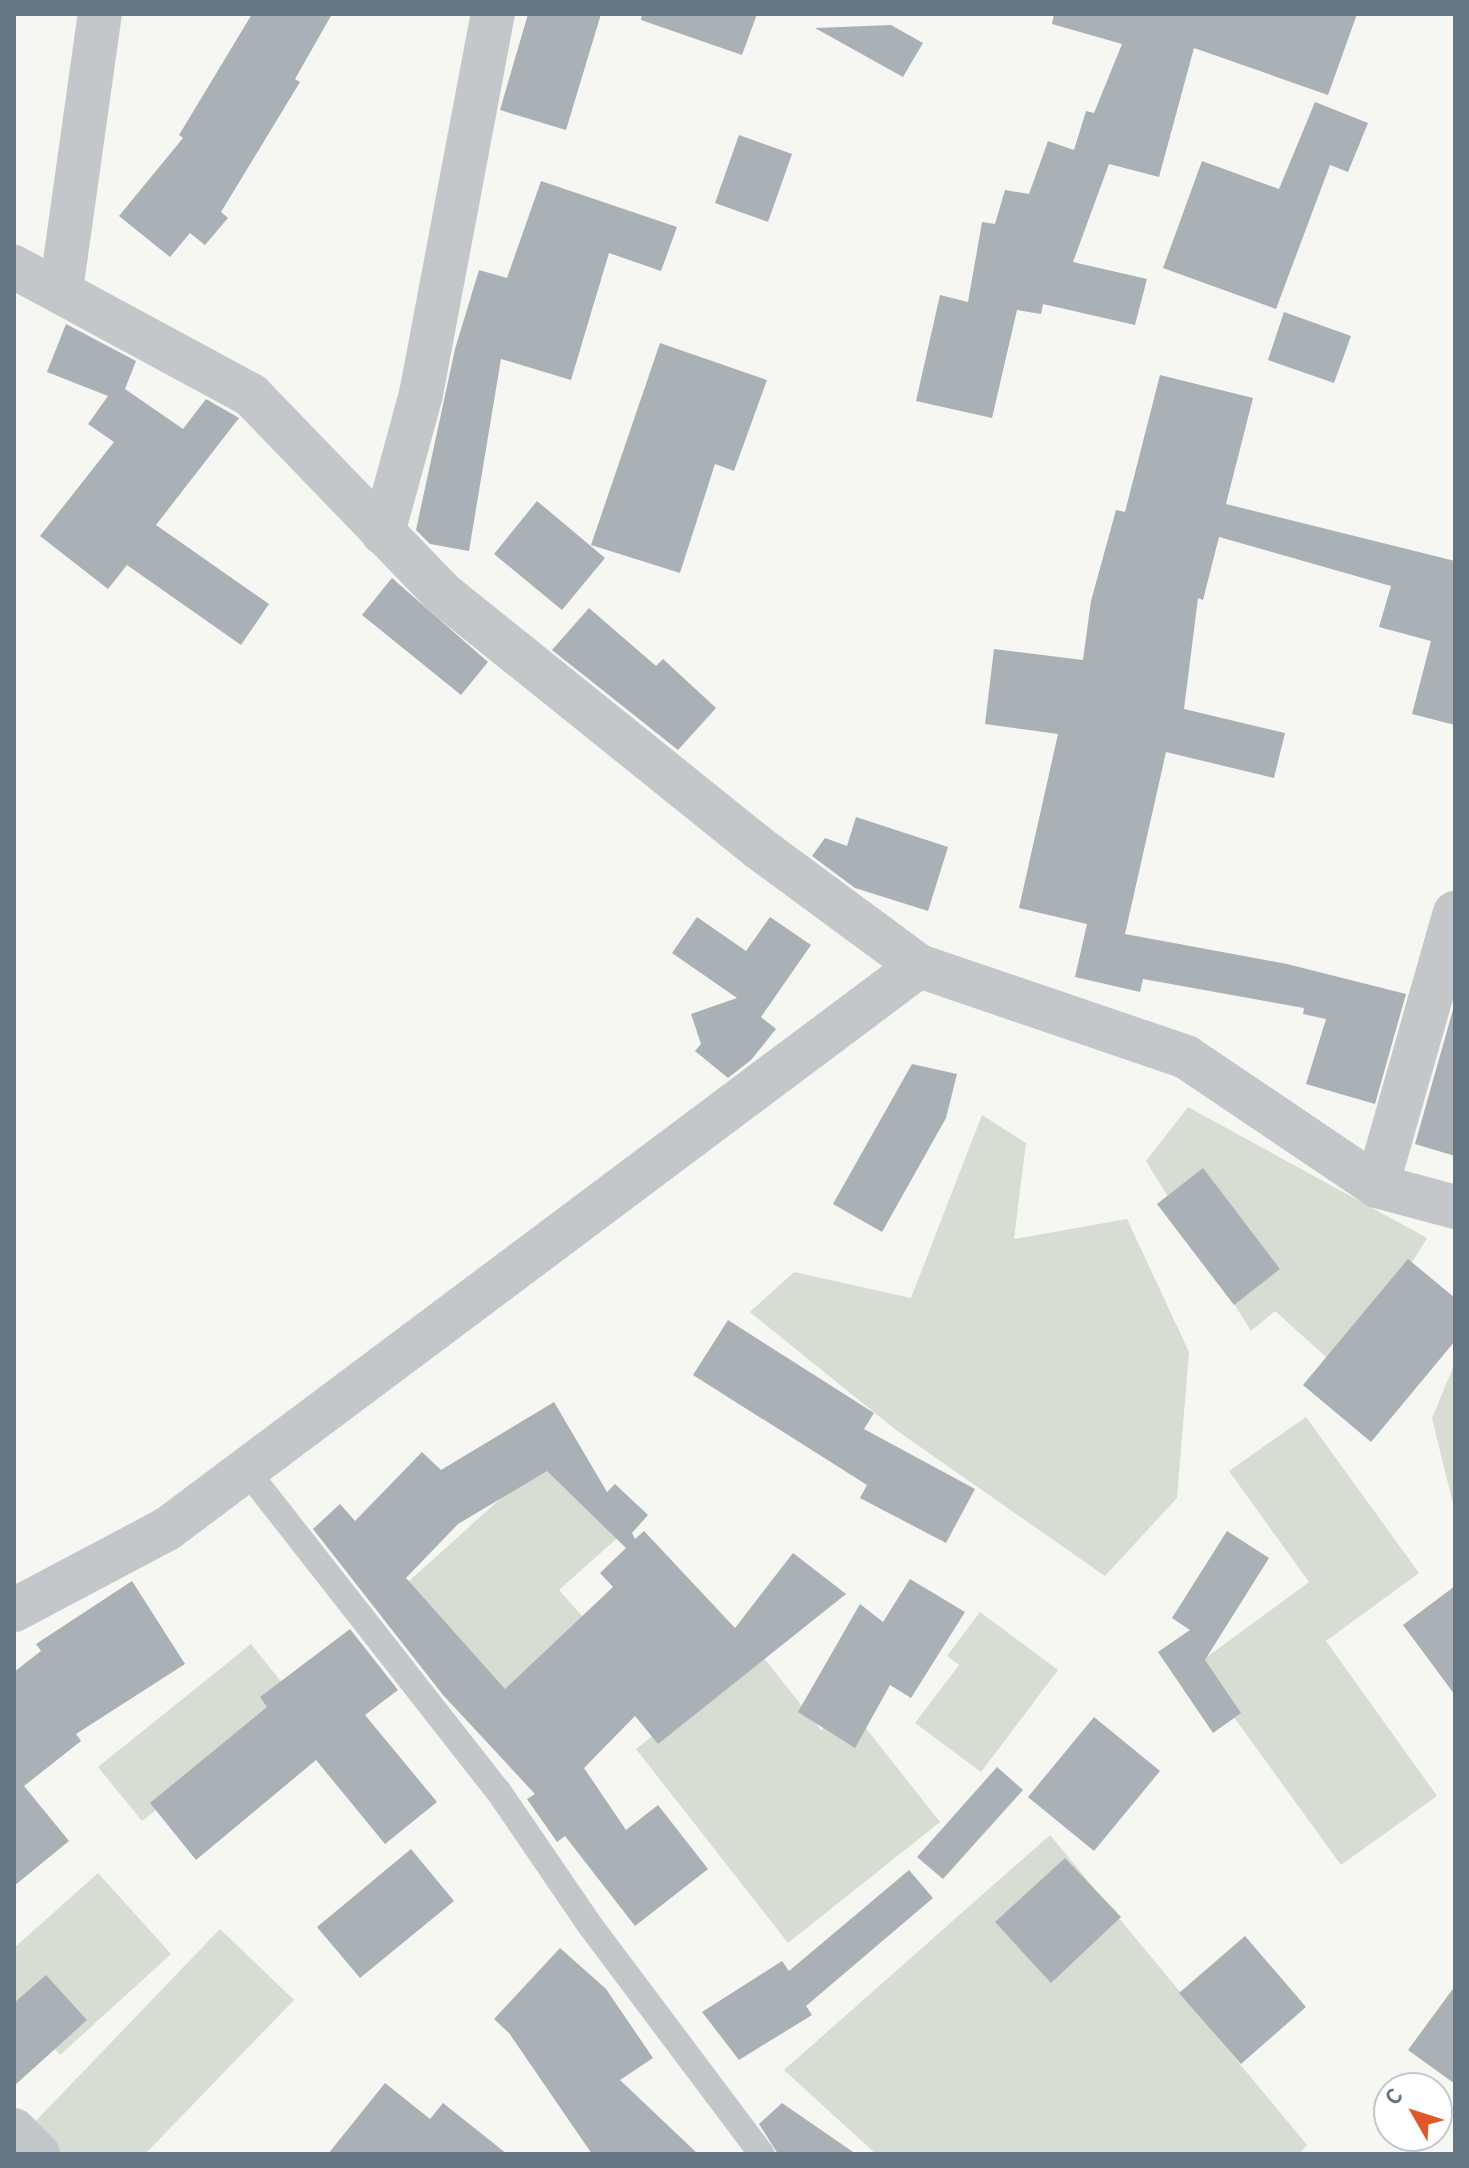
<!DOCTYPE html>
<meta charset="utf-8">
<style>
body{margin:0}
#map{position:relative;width:1469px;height:2168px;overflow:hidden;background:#f6f6f2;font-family:Overpass,sans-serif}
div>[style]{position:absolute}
.green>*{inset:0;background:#d7ddd3}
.building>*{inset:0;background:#a9b1b7}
.lane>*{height:26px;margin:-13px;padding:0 13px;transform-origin:13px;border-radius:13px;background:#c3c7ca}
.street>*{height:44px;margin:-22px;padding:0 22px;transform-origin:22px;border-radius:22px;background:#c3c7ca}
span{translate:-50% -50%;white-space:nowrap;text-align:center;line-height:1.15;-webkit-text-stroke:8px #fff;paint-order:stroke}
.frame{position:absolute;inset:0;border:16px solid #657583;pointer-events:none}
.north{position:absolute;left:1373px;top:2072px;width:80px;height:80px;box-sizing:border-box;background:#fff;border:2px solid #c1c8cd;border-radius:50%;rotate:309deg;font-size:22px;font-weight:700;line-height:32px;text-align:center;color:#657583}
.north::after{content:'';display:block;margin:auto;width:28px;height:36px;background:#e05728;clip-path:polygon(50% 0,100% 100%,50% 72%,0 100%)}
</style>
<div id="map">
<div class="green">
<i style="clip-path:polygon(1188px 1107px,1427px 1238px,1344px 1373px,1275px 1311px,1251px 1331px,1146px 1161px)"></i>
<i style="clip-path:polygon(982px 1115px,1026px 1143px,1014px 1239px,1127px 1219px,1189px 1352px,1177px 1498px,1105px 1576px,896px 1430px,750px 1312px,794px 1272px,911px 1298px)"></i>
<i style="clip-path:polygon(1455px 1363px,1455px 1512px,1432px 1418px)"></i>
<i style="clip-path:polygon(1306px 1417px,1419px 1573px,1326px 1641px,1437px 1796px,1341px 1865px,1196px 1665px,1309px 1582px,1229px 1471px)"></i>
<i style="clip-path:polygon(561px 1444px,633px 1524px,559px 1590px,636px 1677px,546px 1758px,397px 1592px)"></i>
<i style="clip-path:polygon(980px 1612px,1058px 1670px,981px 1772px,915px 1723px,959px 1665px,947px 1656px)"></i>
<i style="clip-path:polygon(251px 1644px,295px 1699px,142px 1821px,98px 1767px)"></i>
<i style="clip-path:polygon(759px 1652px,821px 1730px,850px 1708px,940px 1822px,788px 1943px,636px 1749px)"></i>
<i style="clip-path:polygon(1050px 1835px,1307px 2145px,1299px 2154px,876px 2154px,784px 2070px)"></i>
<i style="clip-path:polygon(98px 1873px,171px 1954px,60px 2055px,14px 2004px,14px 1948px)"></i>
<i style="clip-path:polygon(220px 1929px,294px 2000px,145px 2154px,63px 2154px,32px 2125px)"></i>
</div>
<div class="building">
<i style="clip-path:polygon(252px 14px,332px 14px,295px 79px,300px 82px,221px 212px,228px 218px,205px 245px,190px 233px,170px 257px,119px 216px,183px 138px,179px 135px)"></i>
<i style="clip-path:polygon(528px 14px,601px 14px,566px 130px,500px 110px)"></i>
<i style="clip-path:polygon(642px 14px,757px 14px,742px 55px,641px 20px)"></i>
<i style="clip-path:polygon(1054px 14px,1357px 14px,1328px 95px,1194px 48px,1159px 177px,1109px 164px,1073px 262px,1147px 279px,1135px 325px,1043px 304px,1041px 314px,1017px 310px,992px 418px,916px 401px,940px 295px,968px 302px,982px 222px,995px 224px,1005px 190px,1029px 194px,1048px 141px,1074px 150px,1086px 111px,1094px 113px,1122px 44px,1052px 24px)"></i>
<i style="clip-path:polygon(891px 25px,923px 43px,903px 77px,815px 28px)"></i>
<i style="clip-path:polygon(1315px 102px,1368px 123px,1348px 172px,1330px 165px,1276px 309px,1163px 268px,1202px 161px,1279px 189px)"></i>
<i style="clip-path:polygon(739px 135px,792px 154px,768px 222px,715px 203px)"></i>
<i style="clip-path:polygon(541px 181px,677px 227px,661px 271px,609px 253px,571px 380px,501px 359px,469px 551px,430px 544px,416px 530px,455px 349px,479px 270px,507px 278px)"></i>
<i style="clip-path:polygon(1284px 312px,1351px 336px,1334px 383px,1268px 360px)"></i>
<i style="clip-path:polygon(66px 324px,136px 361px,125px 389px,183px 429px,206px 399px,239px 418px,156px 525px,269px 604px,241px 645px,127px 565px,108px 589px,40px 536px,114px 442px,88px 424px,108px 396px,47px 372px)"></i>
<i style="clip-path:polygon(660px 343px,767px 380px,734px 471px,715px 464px,680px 573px,591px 545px)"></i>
<i style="clip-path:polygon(1160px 375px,1253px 398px,1226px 504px,1455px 561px,1455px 725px,1412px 714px,1431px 641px,1379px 627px,1391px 586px,1219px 537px,1203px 600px,1198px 598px,1184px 709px,1285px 733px,1274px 778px,1166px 752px,1125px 934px,1287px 964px,1406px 994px,1375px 1104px,1306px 1084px,1326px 1019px,1303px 1014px,1304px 1008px,1143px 979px,1140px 992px,1075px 977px,1087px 924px,1019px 908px,1058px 734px,985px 724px,994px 649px,1083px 660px,1091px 601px,1116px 510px,1125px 512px)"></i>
<i style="clip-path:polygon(537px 501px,605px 558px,562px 610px,494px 554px)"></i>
<i style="clip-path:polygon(392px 578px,488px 662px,461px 695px,362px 615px)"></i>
<i style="clip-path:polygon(589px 608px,656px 666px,663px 659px,716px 708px,678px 750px,552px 650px)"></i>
<i style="clip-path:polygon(856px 817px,948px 847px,928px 911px,855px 888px,812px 856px,825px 838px,847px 846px)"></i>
<i style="clip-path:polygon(697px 917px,746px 951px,770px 917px,811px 945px,761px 1017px,776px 1029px,751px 1060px,728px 1078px,695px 1051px,701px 1044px,691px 1014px,737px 998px,672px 953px)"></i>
<i style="clip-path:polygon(1454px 1006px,1455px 1006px,1455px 1156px,1415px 1144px)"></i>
<i style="clip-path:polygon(912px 1064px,957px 1074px,946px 1118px,882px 1232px,833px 1204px)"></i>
<i style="clip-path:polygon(1203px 1168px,1280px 1269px,1234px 1305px,1157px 1204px)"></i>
<i style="clip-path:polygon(1408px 1259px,1455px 1298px,1455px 1341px,1371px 1442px,1303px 1385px)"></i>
<i style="clip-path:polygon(728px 1320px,874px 1413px,864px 1429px,975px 1489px,946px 1543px,860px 1498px,867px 1485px,693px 1375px)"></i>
<i style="clip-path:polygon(evenodd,554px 1402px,607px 1492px,615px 1484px,648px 1515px,632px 1533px,635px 1539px,644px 1531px,735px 1628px,793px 1553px,846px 1594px,658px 1744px,635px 1716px,584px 1768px,626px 1830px,658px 1805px,708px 1869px,635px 1926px,565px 1836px,557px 1842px,527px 1799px,535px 1794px,443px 1695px,313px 1529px,340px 1504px,355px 1521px,422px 1452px,441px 1470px,554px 1402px,547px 1471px,626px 1548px,600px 1573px,613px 1587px,505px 1689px,406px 1578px,458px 1524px,547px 1471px)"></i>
<i style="clip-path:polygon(1227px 1531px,1269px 1558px,1205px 1660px,1241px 1713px,1213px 1733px,1158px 1652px,1190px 1630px,1172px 1618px)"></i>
<i style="clip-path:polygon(910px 1579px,965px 1612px,911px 1698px,890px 1685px,855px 1748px,798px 1712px,860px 1604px,883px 1622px)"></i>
<i style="clip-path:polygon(132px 1581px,185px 1664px,76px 1734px,81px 1741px,24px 1786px,69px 1841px,14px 1886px,14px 1672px,41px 1651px,36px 1644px)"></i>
<i style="clip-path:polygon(1455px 1586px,1455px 1695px,1403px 1625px)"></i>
<i style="clip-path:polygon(350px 1629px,398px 1690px,365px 1715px,437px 1802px,385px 1844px,316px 1760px,196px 1860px,150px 1803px,267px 1707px,260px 1697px)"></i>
<i style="clip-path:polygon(1094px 1717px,1160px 1771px,1094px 1851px,1028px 1797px)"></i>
<i style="clip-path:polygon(997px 1767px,1023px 1790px,943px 1879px,917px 1857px)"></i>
<i style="clip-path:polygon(411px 1849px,454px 1901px,360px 1978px,317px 1927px)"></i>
<i style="clip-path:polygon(1065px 1858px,1121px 1917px,1051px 1983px,995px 1922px)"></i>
<i style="clip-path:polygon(909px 1870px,933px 1898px,806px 2006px,812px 2015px,739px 2060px,702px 2012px,782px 1961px,789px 1971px)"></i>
<i style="clip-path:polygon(1245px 1936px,1306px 2007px,1241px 2064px,1179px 1993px)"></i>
<i style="clip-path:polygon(560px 1948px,606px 1989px,653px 2058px,620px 2080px,698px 2154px,592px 2154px,509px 2033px,494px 2019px)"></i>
<i style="clip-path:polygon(46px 1975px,87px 2020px,14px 2086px,14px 2003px)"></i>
<i style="clip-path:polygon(1455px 1986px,1455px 2084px,1408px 2050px)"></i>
<i style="clip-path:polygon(385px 2083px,430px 2119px,443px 2103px,507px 2154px,328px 2154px)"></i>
<i style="clip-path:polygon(782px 2103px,856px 2154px,778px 2154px,759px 2124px)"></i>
</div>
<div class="lane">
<i style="left:247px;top:1471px;width:408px;rotate:51.9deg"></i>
<i style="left:499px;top:1792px;width:160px;rotate:55.7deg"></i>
<i style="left:589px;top:1924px;width:288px;rotate:53.1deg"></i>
</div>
<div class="street">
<i style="left:14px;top:267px;width:269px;rotate:28.4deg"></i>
<i style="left:251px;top:395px;width:275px;rotate:46deg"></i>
<i style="left:442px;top:593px;width:407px;rotate:38.8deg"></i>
<i style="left:759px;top:848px;width:199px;rotate:36.4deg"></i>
<i style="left:61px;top:290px;width:279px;rotate:-82deg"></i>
<i style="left:383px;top:533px;width:144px;rotate:-74.7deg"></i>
<i style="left:421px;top:394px;width:387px;rotate:-79.3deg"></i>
<i style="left:1377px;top:1186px;width:284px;rotate:-74.1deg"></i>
<i style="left:14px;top:1610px;width:173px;rotate:-27.9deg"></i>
<i style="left:167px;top:1529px;width:939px;rotate:-36.82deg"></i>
<i style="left:919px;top:966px;width:282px;rotate:18.8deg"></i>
<i style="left:1186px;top:1057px;width:230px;rotate:34deg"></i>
<i style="left:1377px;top:1186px;width:81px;rotate:15.1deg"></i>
<i style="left:14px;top:2130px;width:34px;rotate:45deg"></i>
</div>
<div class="frame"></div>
<div class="north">С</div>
</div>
